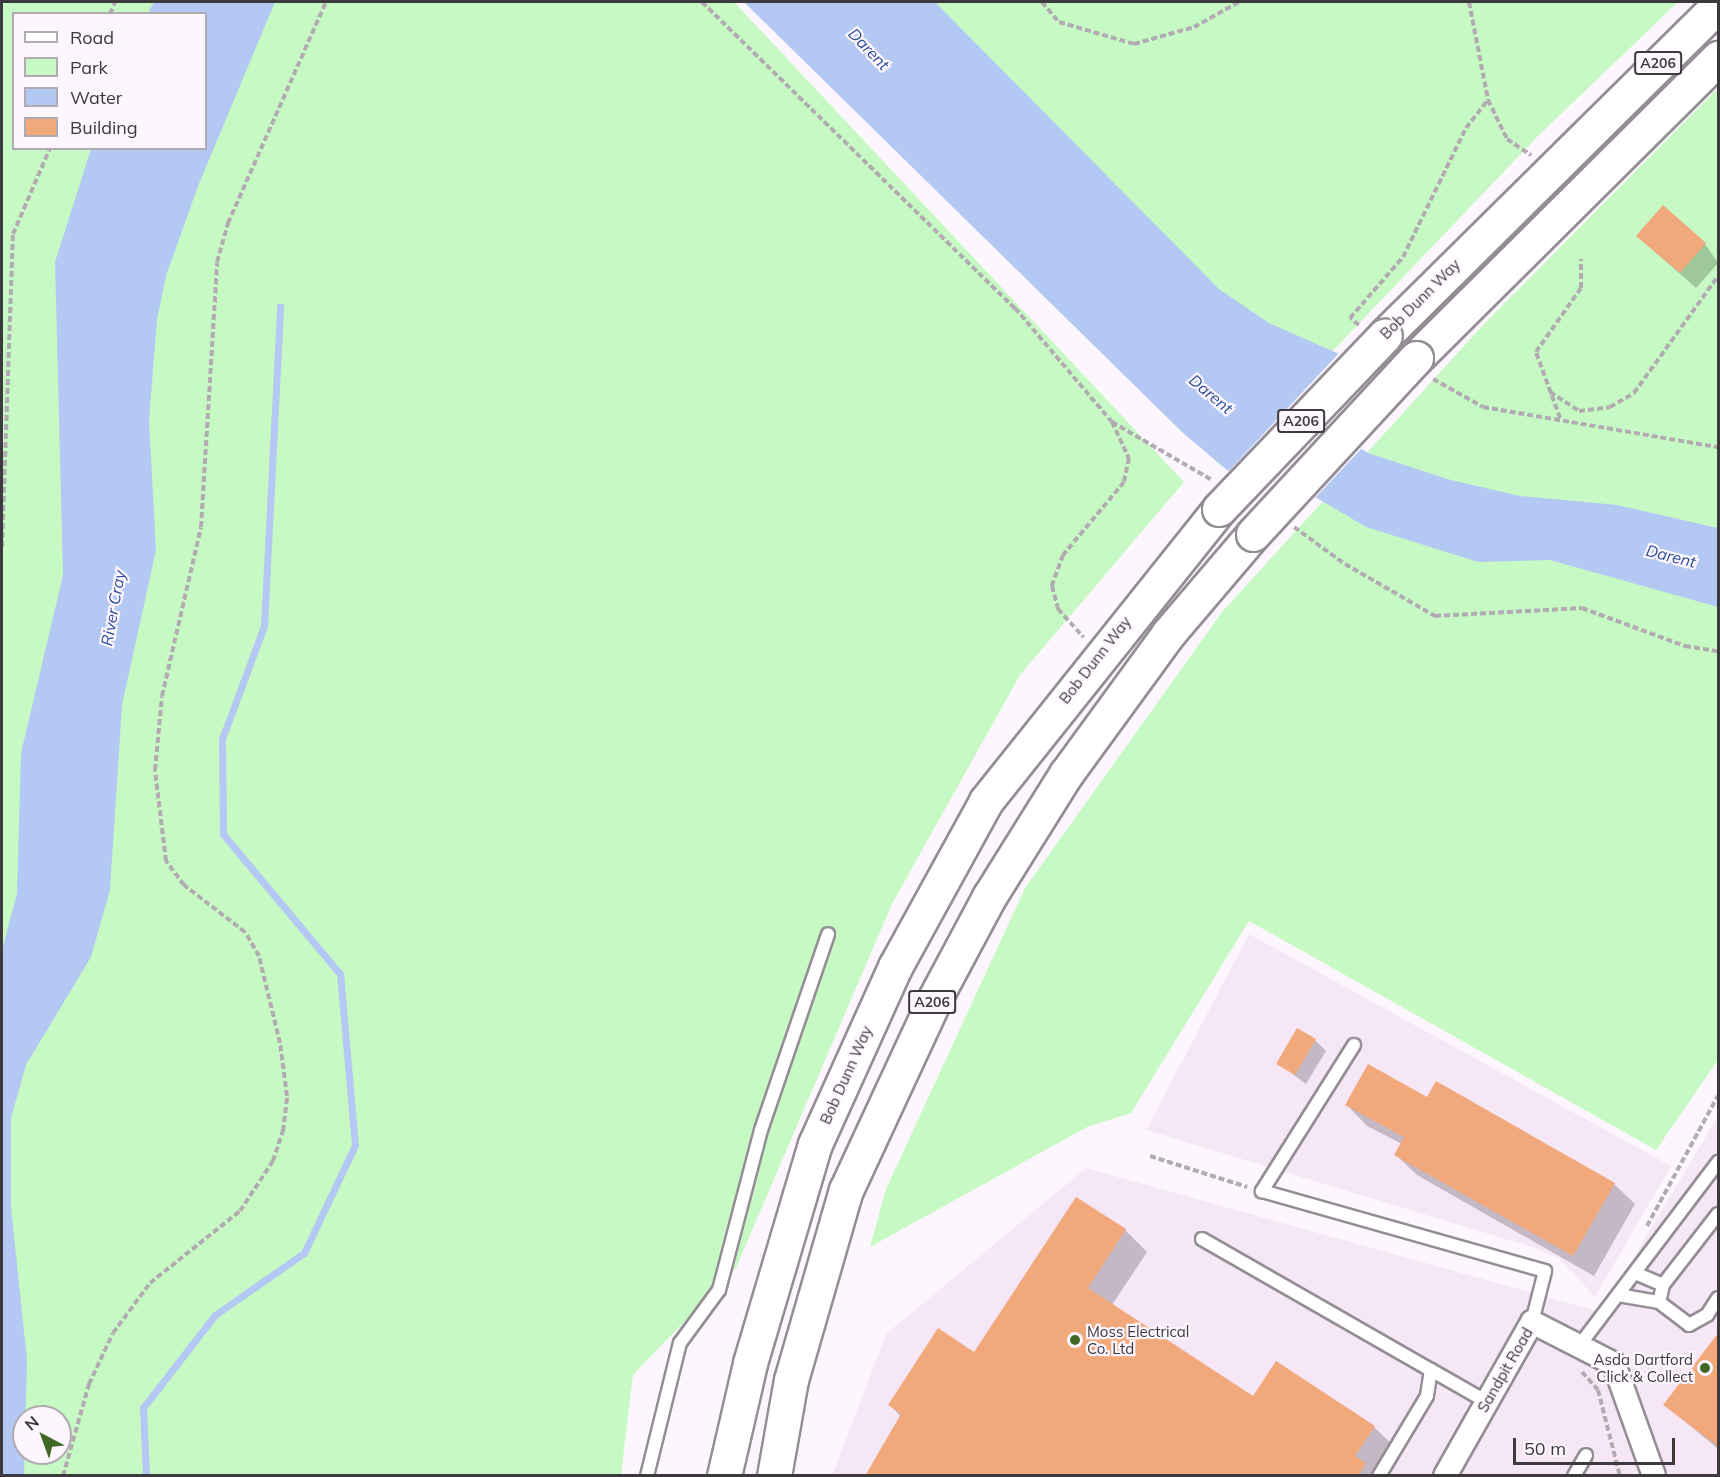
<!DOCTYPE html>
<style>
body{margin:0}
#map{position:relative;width:1720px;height:1477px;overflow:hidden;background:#fef6fe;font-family:Mulish,sans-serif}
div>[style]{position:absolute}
.built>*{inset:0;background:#f6e7f6}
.green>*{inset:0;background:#c7f9c4}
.water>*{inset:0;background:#b3c9f3}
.pier>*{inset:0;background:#fef6fe}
.shadow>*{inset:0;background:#0003}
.stream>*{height:7px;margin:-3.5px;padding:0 3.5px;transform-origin:3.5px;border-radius:3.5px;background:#b3c9f3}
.building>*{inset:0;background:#f1a87a}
.path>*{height:4px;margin-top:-2px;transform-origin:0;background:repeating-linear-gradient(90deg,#b2acb2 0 6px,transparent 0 9px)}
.roads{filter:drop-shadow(2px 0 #958d95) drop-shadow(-2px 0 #958d95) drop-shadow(0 2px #958d95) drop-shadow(0 -2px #958d95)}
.service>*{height:12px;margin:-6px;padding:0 6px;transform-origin:6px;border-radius:6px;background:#fff}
.minor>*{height:22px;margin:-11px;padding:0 11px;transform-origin:11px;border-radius:11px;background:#fff}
.primary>*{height:33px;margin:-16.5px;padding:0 16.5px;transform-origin:16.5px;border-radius:16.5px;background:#fff}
.bridges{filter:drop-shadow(2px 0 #958d95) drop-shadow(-2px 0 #958d95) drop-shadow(0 2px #958d95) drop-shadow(0 -2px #958d95)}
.primary-bridge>*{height:33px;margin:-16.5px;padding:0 16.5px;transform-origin:16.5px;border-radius:16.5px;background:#fff}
.dots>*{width:16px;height:16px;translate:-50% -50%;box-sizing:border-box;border:3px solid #fef6fe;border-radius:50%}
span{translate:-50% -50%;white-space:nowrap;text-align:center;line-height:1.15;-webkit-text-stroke:4.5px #fef6fe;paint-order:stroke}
.shield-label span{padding:2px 4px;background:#fef6fe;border:2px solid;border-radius:4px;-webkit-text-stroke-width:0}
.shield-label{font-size:14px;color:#3d3a3d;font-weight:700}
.street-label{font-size:15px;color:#3d3a3d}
.poi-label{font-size:15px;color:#3d3a3d}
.left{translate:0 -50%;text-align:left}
.right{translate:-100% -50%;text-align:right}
.water-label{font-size:16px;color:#284d9c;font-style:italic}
.frame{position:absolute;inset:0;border:3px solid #3d3a3d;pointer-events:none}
.legend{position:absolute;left:12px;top:12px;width:195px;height:138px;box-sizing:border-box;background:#fef6fe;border:2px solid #b1abb1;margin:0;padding:8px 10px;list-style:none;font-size:18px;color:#3d3a3d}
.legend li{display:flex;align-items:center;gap:12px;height:30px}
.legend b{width:30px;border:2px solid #b1abb1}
.north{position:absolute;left:12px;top:1405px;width:60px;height:60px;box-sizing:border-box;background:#fef6fe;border:2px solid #b1abb1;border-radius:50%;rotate:319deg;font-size:16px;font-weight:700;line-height:24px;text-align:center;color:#3d3a3d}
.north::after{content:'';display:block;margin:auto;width:21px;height:27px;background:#406926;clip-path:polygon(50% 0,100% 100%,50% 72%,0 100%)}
.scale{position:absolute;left:1513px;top:1438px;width:162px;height:27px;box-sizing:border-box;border:3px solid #3d3a3d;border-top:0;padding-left:8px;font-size:18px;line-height:21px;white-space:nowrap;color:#3d3a3d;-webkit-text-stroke:4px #fef6fe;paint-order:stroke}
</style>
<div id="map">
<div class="built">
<i style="clip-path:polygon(1249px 934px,1671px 1166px,1595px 1297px,1558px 1258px,1532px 1247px,1146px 1130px)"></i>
<i style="clip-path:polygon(1718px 1116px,1718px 1475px,832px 1476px,886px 1334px,1086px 1168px,1601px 1312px)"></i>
</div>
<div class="green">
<i style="clip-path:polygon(evenodd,2px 2px,734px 2px,1184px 482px,1020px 675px,892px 904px,736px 1268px,633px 1375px,621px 1475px,2px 1476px,2px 2px,14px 14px,206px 14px,206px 148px,14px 148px,14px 14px,2px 2px,24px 1417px,60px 1417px,60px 1453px,24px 1453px,24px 1417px)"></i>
<i style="clip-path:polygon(744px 2px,1678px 2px,1538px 136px,1222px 467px)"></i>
<i style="clip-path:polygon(1718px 88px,1718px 1060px,1656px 1150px,1249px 921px,1131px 1113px,1087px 1127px,870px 1247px,886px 1189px,1025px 888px,1222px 612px,1483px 325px)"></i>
</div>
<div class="water">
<i style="clip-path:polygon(154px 2px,275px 2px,198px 186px,166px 276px,157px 320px,149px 420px,156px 550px,122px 705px,110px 890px,91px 957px,26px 1065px,11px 1118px,11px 1207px,27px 1360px,24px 1475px,2px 1475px,2px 950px,17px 893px,21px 753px,63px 575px,55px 262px,91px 149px,206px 148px,206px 14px,148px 13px)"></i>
<i style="clip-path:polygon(744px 2px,935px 2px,1219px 289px,1269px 323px,1346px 357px,1298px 407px,1368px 453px,1447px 479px,1520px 496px,1617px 505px,1718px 528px,1718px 607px,1550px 560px,1478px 562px,1366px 527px,1249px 458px,1233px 475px,1183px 433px)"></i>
</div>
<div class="pier">
<i style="clip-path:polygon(1342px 350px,1348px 355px,1302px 407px,1363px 447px,1314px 499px,1250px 462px,1232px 478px,1226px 474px)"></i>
</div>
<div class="shadow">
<i style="clip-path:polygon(1705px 244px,1718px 263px,1696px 288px,1654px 251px)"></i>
<i style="clip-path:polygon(1315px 1040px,1326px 1051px,1306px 1084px,1278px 1063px)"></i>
<i style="clip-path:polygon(1428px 1099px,1614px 1184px,1635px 1204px,1594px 1276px,1417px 1175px,1396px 1155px,1402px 1144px,1367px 1126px,1347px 1105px)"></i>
<i style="clip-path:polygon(1125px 1230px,1147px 1252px,1112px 1305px,1254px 1398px,1374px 1427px,1396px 1448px,1378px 1476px,867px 1476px,901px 1417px,890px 1405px,975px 1354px)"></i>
<i style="clip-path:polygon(1718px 1335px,1718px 1449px,1665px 1405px)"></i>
</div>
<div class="stream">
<i style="left:146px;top:1476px;width:68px;rotate:-92.5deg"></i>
<i style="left:143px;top:1408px;width:118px;rotate:-52.3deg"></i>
<i style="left:215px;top:1315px;width:108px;rotate:-34.9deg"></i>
<i style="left:304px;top:1253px;width:119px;rotate:-64.7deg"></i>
<i style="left:355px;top:1145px;width:172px;rotate:-95deg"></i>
<i style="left:340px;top:974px;width:182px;rotate:-129.9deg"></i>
<i style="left:223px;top:834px;width:95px;rotate:-90.6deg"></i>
<i style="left:222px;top:739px;width:121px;rotate:-69.6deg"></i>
<i style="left:264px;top:626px;width:320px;rotate:-87.1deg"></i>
</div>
<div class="building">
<i style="clip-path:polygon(1663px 205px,1706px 243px,1680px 273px,1636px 236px)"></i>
<i style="clip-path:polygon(1297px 1028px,1316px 1039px,1295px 1075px,1276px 1064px)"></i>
<i style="clip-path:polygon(1368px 1064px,1427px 1097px,1436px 1081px,1615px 1183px,1573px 1256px,1394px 1155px,1404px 1137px,1345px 1105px)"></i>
<i style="clip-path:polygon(1076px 1197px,1126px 1229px,1088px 1288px,1253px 1396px,1276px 1361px,1375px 1426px,1355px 1456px,1366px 1463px,1358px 1476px,865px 1476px,901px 1414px,888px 1405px,938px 1328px,974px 1352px)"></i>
<i style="clip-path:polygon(1719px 1332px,1719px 1447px,1663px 1405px)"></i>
</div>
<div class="path">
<i style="left:702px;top:2px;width:438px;rotate:44.4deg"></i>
<i style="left:1015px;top:308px;width:150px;rotate:49.6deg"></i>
<i style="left:1112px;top:422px;width:40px;rotate:65deg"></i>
<i style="left:1129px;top:458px;width:25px;rotate:102deg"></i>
<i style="left:1124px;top:482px;width:95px;rotate:129.9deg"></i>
<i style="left:1063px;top:555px;width:33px;rotate:110deg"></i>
<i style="left:1052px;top:586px;width:24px;rotate:75deg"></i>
<i style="left:1058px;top:609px;width:38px;rotate:48deg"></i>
<i style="left:1042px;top:2px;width:26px;rotate:50deg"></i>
<i style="left:1059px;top:22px;width:78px;rotate:16.3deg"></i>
<i style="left:1134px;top:44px;width:62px;rotate:-15.8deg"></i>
<i style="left:1194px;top:27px;width:51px;rotate:-29.1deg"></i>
<i style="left:1469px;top:2px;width:100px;rotate:79deg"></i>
<i style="left:1488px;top:100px;width:43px;rotate:64deg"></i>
<i style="left:1507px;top:139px;width:29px;rotate:34deg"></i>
<i style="left:110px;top:14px;width:13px;rotate:-67deg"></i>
<i style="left:1359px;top:325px;width:11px;rotate:-142deg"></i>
<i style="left:1350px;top:318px;width:81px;rotate:-49deg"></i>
<i style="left:1403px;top:257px;width:144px;rotate:-64deg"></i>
<i style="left:1466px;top:128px;width:36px;rotate:-52deg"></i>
<i style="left:1433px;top:379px;width:57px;rotate:29.2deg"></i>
<i style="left:1483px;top:407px;width:238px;rotate:9.7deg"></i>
<i style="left:1550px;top:392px;width:35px;rotate:33deg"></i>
<i style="left:1579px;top:411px;width:31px;rotate:-7deg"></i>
<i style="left:1610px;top:407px;width:28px;rotate:-30deg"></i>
<i style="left:1634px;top:393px;width:144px;rotate:-54.3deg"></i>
<i style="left:1560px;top:418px;width:70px;rotate:-110deg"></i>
<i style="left:1536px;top:352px;width:78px;rotate:-54.9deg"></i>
<i style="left:1581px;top:288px;width:29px;rotate:-90deg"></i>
<i style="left:1112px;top:422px;width:116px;rotate:30.1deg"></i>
<i style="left:1294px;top:527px;width:63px;rotate:36deg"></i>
<i style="left:1345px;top:564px;width:104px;rotate:30deg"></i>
<i style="left:1435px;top:616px;width:147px;rotate:-3.1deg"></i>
<i style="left:1582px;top:608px;width:110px;rotate:20.3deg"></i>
<i style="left:1685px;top:646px;width:33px;rotate:9deg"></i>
<i style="left:2px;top:547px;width:313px;rotate:-88deg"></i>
<i style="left:13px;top:234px;width:94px;rotate:-66.7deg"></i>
<i style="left:1150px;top:1156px;width:102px;rotate:17.7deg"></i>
<i style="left:1647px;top:1226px;width:148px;rotate:-61.4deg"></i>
<i style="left:1582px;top:1372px;width:24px;rotate:48deg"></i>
<i style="left:1598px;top:1390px;width:89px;rotate:75.7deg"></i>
<i style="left:63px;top:1476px;width:96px;rotate:-74.2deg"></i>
<i style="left:89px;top:1384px;width:56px;rotate:-64.8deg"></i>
<i style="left:113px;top:1333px;width:62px;rotate:-53.5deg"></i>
<i style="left:150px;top:1283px;width:115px;rotate:-38.7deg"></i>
<i style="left:240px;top:1211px;width:60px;rotate:-56.6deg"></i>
<i style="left:273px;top:1161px;width:32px;rotate:-72deg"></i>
<i style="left:283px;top:1131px;width:35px;rotate:-83deg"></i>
<i style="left:287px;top:1096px;width:53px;rotate:-97.5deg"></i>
<i style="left:280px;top:1043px;width:89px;rotate:-103.6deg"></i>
<i style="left:259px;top:956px;width:28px;rotate:-120deg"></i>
<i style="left:245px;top:932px;width:77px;rotate:-142.4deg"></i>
<i style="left:184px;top:885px;width:30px;rotate:-127deg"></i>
<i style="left:166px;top:861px;width:92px;rotate:-96.9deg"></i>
<i style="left:155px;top:770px;width:74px;rotate:-84.6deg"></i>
<i style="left:162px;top:696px;width:173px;rotate:-77deg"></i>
<i style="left:201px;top:527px;width:265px;rotate:-86.5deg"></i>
<i style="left:217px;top:262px;width:41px;rotate:-74.2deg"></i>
<i style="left:228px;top:223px;width:242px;rotate:-66.1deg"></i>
</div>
<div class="roads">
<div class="service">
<i style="left:1354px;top:1045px;width:173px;rotate:122.2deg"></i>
<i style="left:1262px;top:1191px;width:294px;rotate:15.8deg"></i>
<i style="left:1545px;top:1271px;width:53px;rotate:104.3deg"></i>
<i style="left:1718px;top:1214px;width:90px;rotate:127.8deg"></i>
<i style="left:1663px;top:1285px;width:17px;rotate:103deg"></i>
<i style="left:1659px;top:1302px;width:38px;rotate:37deg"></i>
<i style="left:1689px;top:1325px;width:21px;rotate:-29deg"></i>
<i style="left:1707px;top:1315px;width:20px;rotate:-57deg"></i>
<i style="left:1202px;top:1239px;width:264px;rotate:29.8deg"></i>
<i style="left:1431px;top:1370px;width:26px;rotate:99deg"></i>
<i style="left:1427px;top:1396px;width:93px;rotate:121deg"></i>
<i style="left:1635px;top:1273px;width:30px;rotate:23deg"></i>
<i style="left:1618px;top:1295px;width:42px;rotate:9.7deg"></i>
<i style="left:1579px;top:1346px;width:231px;rotate:-52.9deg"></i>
<i style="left:1431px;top:1370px;width:64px;rotate:29.7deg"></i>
<i style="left:647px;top:1476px;width:137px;rotate:-76.1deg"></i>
<i style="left:680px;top:1343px;width:66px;rotate:-53.7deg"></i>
<i style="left:719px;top:1290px;width:165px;rotate:-75.3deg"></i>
<i style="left:761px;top:1130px;width:207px;rotate:-71.1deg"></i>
<i style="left:1574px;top:1476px;width:24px;rotate:-60deg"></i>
</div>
<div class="minor">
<i style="left:1445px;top:1476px;width:177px;rotate:-60.5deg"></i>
<i style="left:1532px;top:1322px;width:92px;rotate:27.1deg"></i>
<i style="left:1614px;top:1364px;width:119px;rotate:70.3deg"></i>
</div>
<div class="primary">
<i style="left:1385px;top:335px;width:469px;rotate:-44.7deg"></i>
<i style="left:1416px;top:358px;width:426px;rotate:-44.8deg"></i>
<i style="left:724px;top:1476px;width:116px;rotate:-77deg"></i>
<i style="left:750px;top:1363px;width:228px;rotate:-73.5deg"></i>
<i style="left:815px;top:1144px;width:196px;rotate:-65.7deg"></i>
<i style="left:896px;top:965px;width:187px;rotate:-61.2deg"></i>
<i style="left:986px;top:801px;width:374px;rotate:-51.4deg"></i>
<i style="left:774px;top:1476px;width:97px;rotate:-80deg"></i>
<i style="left:791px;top:1380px;width:198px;rotate:-73.9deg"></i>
<i style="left:846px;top:1190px;width:209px;rotate:-65.1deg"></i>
<i style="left:934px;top:1000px;width:117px;rotate:-61.9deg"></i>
<i style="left:989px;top:897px;width:145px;rotate:-58deg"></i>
<i style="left:1066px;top:774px;width:173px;rotate:-53.9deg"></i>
<i style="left:1168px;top:634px;width:131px;rotate:-49.6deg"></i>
</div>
</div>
<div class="bridges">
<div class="primary-bridge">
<i style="left:1219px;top:509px;width:240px;rotate:-46.3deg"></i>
<i style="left:1253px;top:534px;width:240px;rotate:-47.2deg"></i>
</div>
</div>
<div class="dots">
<i style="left:1075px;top:1340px;background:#406926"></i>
<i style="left:1705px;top:1368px;background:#406926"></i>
</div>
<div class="shield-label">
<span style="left:1658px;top:63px">A206</span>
<span style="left:1301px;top:421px">A206</span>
<span style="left:932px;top:1002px">A206</span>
</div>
<div class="street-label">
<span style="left:1420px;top:299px;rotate:-45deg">Bob Dunn Way</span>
<span style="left:1095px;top:660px;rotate:-52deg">Bob Dunn Way</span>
<span style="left:846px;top:1075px;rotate:-66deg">Bob Dunn Way</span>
<span style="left:1505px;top:1370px;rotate:-60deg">Sandpit Road</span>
</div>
<div class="poi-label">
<span class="left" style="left:1087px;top:1340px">Moss Electrical<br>Co. Ltd</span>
<span class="right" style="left:1693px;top:1368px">Asda Dartford<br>Click &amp; Collect</span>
</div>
<div class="water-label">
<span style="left:869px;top:49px;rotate:46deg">Darent</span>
<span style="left:1211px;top:394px;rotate:40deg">Darent</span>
<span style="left:1671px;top:556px;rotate:14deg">Darent</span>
<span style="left:113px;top:608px;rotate:-80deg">River Cray</span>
</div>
<div class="frame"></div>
<ul class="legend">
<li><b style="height:8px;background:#fff"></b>Road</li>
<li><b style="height:16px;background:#c7f9c4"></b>Park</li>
<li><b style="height:16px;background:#b3c9f3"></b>Water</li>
<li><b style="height:16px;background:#f1a87a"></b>Building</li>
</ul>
<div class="north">N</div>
<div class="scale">50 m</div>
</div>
